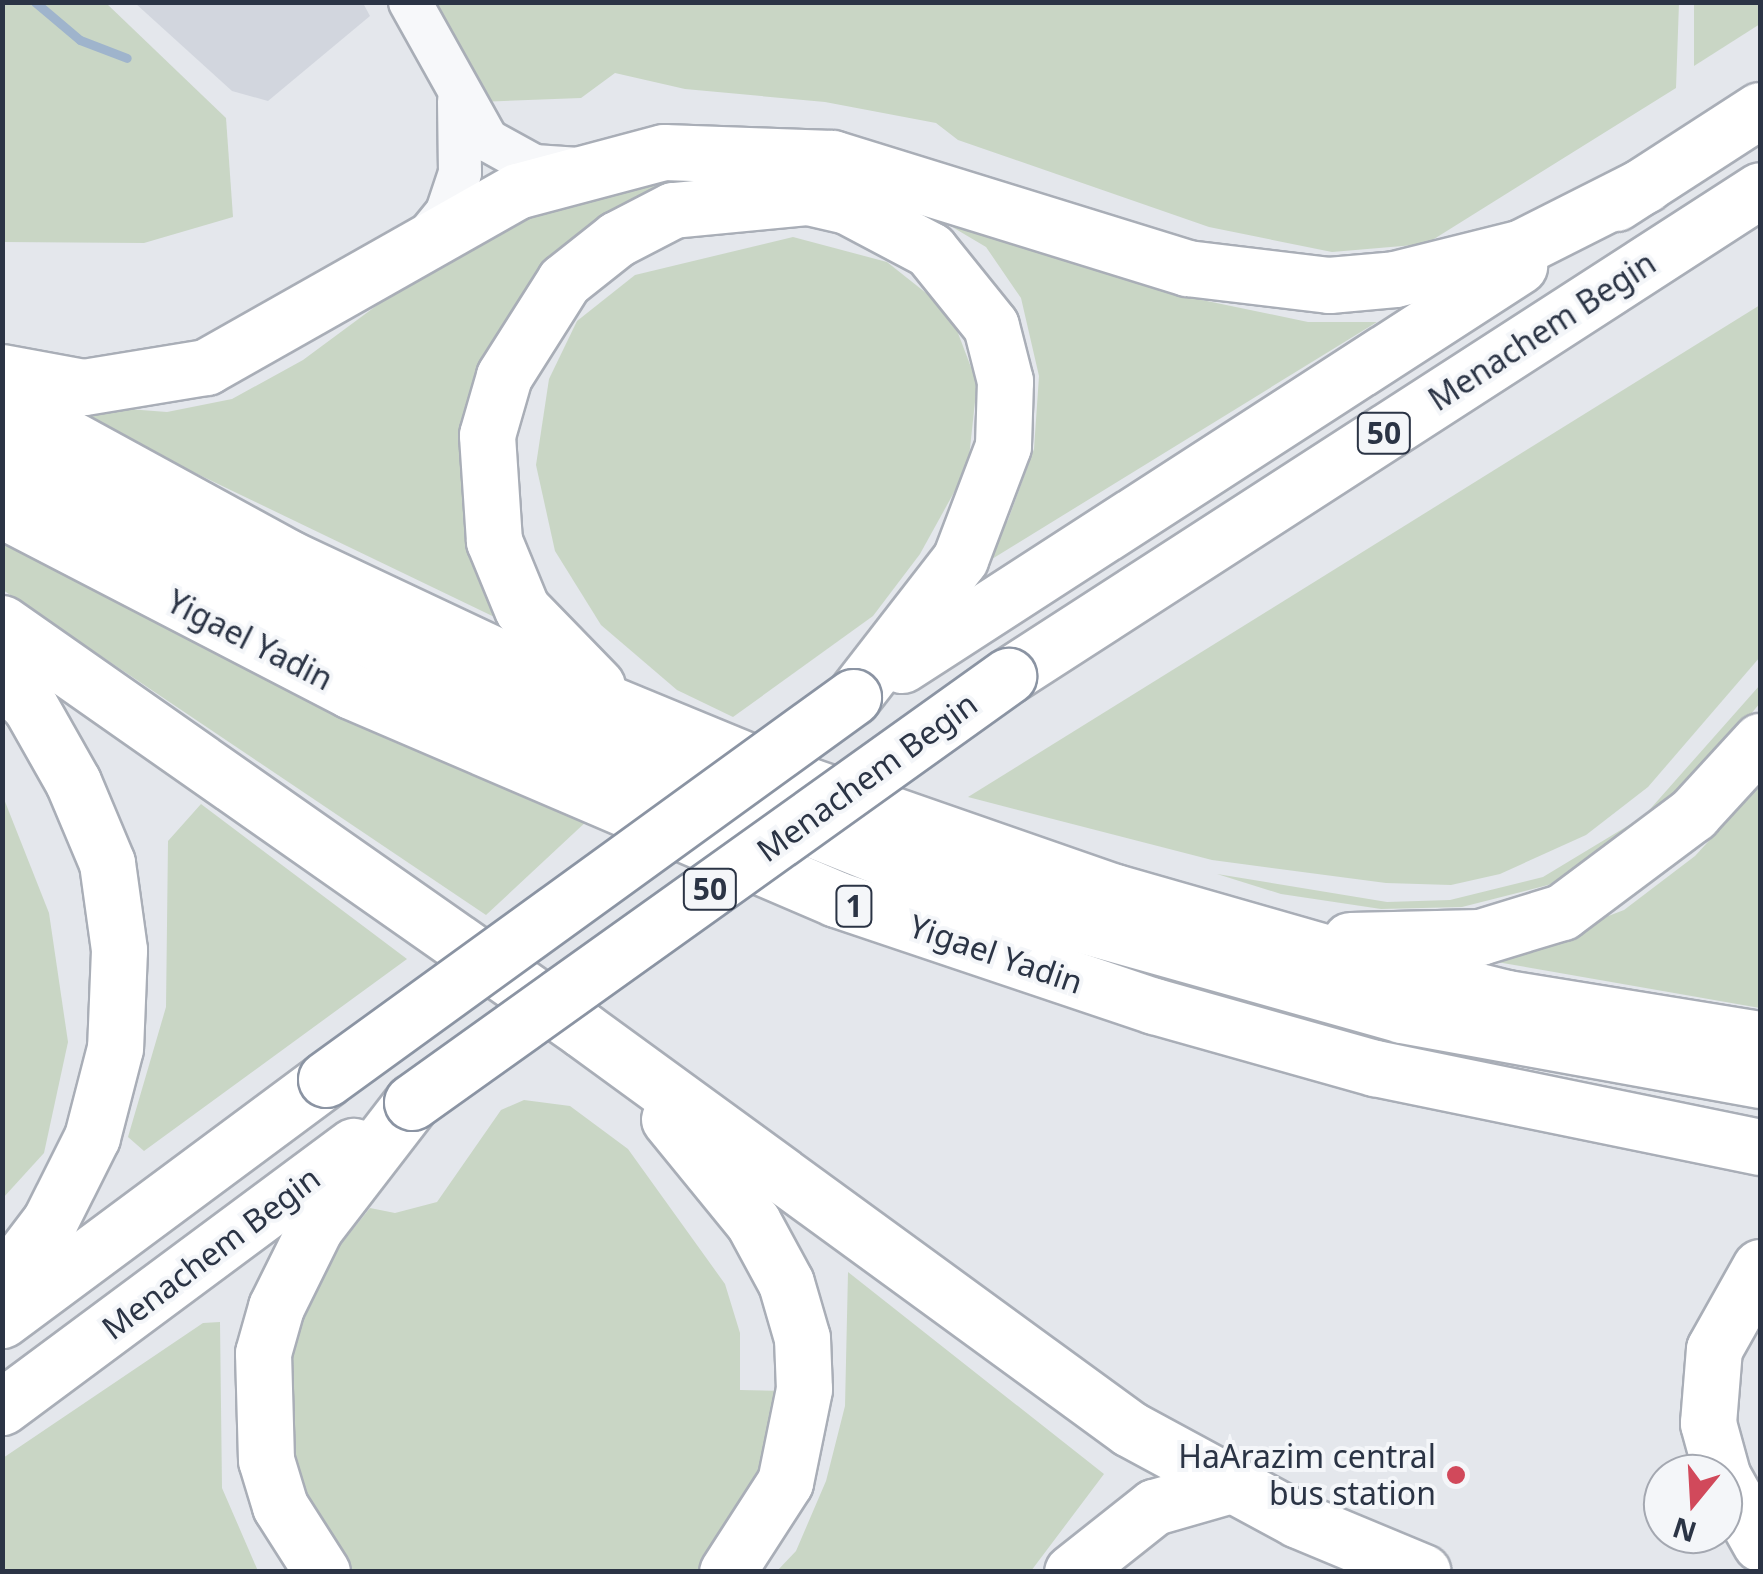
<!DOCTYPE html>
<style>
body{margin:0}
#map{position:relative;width:1763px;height:1574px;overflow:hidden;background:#e4e7ec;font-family:"Noto Sans",sans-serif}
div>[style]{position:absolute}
.built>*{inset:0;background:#d2d6de}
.green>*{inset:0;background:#c9d6c5}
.stream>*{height:9px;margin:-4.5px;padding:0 4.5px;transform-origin:4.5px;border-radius:4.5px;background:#9fb4cc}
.roads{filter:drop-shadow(2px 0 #a9aeb7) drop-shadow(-2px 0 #a9aeb7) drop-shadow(0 2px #a9aeb7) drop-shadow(0 -2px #a9aeb7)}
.minor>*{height:42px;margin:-21px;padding:0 21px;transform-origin:21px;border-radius:21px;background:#f7f8fa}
.highway>*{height:55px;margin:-27.5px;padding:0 27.5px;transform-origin:27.5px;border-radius:27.5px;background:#fff}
.bridges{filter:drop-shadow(2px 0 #8b94a3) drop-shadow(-2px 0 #8b94a3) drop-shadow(0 2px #8b94a3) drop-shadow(0 -2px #8b94a3)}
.highway-bridge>*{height:55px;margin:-27.5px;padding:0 27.5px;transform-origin:27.5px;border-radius:27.5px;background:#fff}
.dots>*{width:28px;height:28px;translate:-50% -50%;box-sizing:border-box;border:5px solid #f4f6f9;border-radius:50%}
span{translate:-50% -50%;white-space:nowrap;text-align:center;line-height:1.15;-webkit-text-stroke:8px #f4f6f9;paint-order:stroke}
.shield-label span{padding:2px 8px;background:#f4f6f9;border:2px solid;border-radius:8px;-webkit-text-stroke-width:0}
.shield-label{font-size:30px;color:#2b3445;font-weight:700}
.street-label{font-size:32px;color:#2b3445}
.poi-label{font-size:32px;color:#2b3445}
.right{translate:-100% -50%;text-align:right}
.frame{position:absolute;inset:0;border:5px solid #2b3445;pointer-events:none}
.north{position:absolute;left:1643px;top:1454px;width:100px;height:100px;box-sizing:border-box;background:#f4f6f9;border:2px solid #a4a8b1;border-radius:50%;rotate:198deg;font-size:28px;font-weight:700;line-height:40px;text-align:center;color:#2b3445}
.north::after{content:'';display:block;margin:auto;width:35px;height:45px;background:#d1495b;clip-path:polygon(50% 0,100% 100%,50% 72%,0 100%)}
</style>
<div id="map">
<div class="built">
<i style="clip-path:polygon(135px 3px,363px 3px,370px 16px,268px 101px,232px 91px)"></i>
</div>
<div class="green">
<i style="clip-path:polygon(3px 2px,106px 3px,226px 118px,233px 217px,144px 243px,3px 242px)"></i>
<i style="clip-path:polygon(434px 3px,1679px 3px,1676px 88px,1426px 244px,1332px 252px,1209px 227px,958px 140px,936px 123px,825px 102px,685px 89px,615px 73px,581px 98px,479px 102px)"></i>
<i style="clip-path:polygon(1694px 3px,1760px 3px,1760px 24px,1694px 66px)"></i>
<i style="clip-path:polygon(751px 172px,513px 317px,515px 627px,50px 403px,167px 412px,232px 399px,303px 360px,476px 232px,647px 176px)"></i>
<i style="clip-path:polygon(900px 196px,1173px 294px,1308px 322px,1377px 322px,979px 567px,1008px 520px,1034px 449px,1039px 376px,1021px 298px,986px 247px)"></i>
<i style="clip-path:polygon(793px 237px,887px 262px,950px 312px,977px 383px,968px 467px,920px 554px,873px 616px,733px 717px,677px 690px,601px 625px,555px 551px,536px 465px,549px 379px,577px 321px,635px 275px)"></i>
<i style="clip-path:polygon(1760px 305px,1760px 657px,1648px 787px,1586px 835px,1500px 874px,1451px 885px,1386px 883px,1212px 860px,968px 797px)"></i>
<i style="clip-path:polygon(2px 535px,589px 819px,486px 915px,3px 590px)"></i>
<i style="clip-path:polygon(1760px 685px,1760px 703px,1699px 777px,1585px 869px,1548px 885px,1462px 907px,1381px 909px,1281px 894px,1217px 874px,1387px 902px,1450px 900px,1543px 877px,1644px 816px)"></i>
<i style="clip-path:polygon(1760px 785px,1760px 1008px,1491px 961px,1624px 910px,1695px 856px)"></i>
<i style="clip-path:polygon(2px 794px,49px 913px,68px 1042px,44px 1153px,3px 1198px)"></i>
<i style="clip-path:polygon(201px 804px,407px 959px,144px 1151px,128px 1137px,166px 1007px,168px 841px)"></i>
<i style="clip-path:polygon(524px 1100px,570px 1106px,628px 1149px,725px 1284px,740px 1333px,740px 1390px,786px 1391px,778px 1443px,732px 1537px,698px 1571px,351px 1571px,323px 1539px,291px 1473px,283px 1400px,295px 1327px,329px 1259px,370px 1208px,395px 1213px,437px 1202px,501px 1110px)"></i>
<i style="clip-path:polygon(848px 1272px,1104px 1474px,1031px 1571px,777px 1571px,796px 1551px,826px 1481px,845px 1406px)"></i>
<i style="clip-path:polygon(220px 1322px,222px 1488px,258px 1571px,3px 1571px,3px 1458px,203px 1323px)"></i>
</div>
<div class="stream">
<i style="left:35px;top:2px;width:59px;rotate:40.2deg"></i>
<i style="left:80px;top:40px;width:50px;rotate:21deg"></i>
</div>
<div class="roads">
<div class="minor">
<i style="left:410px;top:2px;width:158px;rotate:60.8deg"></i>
<i style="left:487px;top:140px;width:54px;rotate:29deg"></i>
<i style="left:534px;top:166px;width:45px;rotate:3.8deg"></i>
<i style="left:426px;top:238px;width:33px;rotate:-51deg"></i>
<i style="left:447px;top:212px;width:41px;rotate:-71.6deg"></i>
<i style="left:460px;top:173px;width:72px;rotate:-90.8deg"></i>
</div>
<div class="highway">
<i style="left:1616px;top:203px;width:171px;rotate:-32.9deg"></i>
<i style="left:2px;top:372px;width:83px;rotate:10.4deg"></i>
<i style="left:84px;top:387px;width:124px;rotate:-9.3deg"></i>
<i style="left:206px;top:367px;width:357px;rotate:-29.5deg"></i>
<i style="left:517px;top:191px;width:152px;rotate:-14.9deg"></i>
<i style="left:664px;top:152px;width:168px;rotate:2deg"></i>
<i style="left:832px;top:158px;width:372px;rotate:17.2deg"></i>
<i style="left:1187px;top:268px;width:143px;rotate:6.8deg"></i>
<i style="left:1329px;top:285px;width:66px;rotate:-5.2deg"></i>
<i style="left:1395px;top:279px;width:131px;rotate:-14.1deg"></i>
<i style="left:1522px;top:247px;width:138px;rotate:-26.8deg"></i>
<i style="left:2px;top:401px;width:327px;rotate:28.7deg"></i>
<i style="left:289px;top:558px;width:261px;rotate:25.2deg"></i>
<i style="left:525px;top:669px;width:305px;rotate:22.4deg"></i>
<i style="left:807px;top:785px;width:326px;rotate:19.2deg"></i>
<i style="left:1115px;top:892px;width:232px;rotate:16deg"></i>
<i style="left:1338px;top:956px;width:174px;rotate:14deg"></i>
<i style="left:1507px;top:998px;width:256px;rotate:9.2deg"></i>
<i style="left:2px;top:451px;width:262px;rotate:28.2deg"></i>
<i style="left:233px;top:575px;width:330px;rotate:25.3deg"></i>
<i style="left:531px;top:716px;width:398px;rotate:21.9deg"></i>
<i style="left:900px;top:864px;width:163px;rotate:19deg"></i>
<i style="left:1054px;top:917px;width:362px;rotate:15.7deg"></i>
<i style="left:1402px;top:1015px;width:364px;rotate:10.3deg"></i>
<i style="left:2px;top:510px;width:393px;rotate:27.4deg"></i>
<i style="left:351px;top:691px;width:528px;rotate:23.21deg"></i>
<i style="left:836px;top:899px;width:336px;rotate:18.6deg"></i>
<i style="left:1154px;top:1006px;width:230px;rotate:15.7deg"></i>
<i style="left:1375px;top:1068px;width:393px;rotate:11.6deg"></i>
<i style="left:2px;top:623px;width:709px;rotate:35.01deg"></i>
<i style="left:583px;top:1030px;width:677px;rotate:36.11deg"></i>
<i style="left:1130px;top:1429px;width:191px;rotate:28.4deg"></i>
<i style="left:1298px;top:1520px;width:135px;rotate:22.6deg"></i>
<i style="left:902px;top:665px;width:735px;rotate:-32.89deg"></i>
<i style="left:1008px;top:676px;width:895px;rotate:-32.87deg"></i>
<i style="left:2px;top:677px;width:40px;rotate:46deg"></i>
<i style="left:30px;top:706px;width:87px;rotate:60.5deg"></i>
<i style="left:73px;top:782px;width:88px;rotate:67.2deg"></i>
<i style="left:107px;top:863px;width:88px;rotate:82.1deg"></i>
<i style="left:119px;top:950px;width:98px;rotate:92.3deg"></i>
<i style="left:115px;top:1048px;width:92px;rotate:104.5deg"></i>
<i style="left:92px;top:1137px;width:94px;rotate:116.6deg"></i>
<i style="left:50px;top:1221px;width:79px;rotate:127.3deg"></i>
<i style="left:597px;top:686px;width:107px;rotate:-134.2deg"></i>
<i style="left:522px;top:609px;width:74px;rotate:-112.4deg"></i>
<i style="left:494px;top:541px;width:106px;rotate:-93.8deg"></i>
<i style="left:487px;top:435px;width:61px;rotate:-73.9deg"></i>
<i style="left:504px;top:376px;width:112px;rotate:-57.7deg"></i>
<i style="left:564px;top:281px;width:68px;rotate:-38.4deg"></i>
<i style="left:617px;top:239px;width:63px;rotate:-27.4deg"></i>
<i style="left:673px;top:210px;width:136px;rotate:-5.5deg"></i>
<i style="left:808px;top:197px;width:40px;rotate:13deg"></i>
<i style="left:847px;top:206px;width:94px;rotate:27.9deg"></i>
<i style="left:930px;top:250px;width:97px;rotate:51.2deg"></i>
<i style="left:991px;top:326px;width:57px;rotate:75.7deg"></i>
<i style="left:1005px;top:381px;width:65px;rotate:91.8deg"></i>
<i style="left:1003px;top:446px;width:121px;rotate:110.8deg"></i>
<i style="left:960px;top:559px;width:175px;rotate:127.8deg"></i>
<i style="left:1350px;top:940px;width:130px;rotate:-1.3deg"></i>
<i style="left:1480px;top:937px;width:86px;rotate:-17deg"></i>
<i style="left:1562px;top:912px;width:164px;rotate:-36.8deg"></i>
<i style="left:1693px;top:814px;width:99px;rotate:-47.5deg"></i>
<i style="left:669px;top:1119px;width:133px;rotate:50.8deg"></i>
<i style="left:753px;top:1222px;width:69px;rotate:61.6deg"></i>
<i style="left:786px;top:1283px;width:57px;rotate:73.8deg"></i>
<i style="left:802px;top:1338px;width:51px;rotate:87.8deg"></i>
<i style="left:804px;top:1389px;width:95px;rotate:101.5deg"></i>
<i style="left:785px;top:1482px;width:107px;rotate:122.8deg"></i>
<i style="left:2px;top:1320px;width:404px;rotate:-36.6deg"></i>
<i style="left:2px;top:1407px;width:438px;rotate:-36.6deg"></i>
<i style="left:1722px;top:1474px;width:53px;rotate:-105.4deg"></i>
<i style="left:1708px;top:1423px;width:74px;rotate:-85.4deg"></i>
<i style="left:1714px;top:1349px;width:94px;rotate:-60.7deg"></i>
<i style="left:1723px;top:1477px;width:76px;rotate:60.7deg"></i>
<i style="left:322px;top:1572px;width:78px;rotate:-122.5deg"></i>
<i style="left:280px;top:1506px;width:48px;rotate:-106.9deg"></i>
<i style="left:266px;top:1460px;width:107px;rotate:-91.6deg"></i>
<i style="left:263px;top:1353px;width:48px;rotate:-74.2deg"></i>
<i style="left:276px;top:1307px;width:88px;rotate:-63.7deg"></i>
<i style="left:315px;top:1228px;width:159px;rotate:-52.4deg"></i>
<i style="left:1072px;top:1572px;width:105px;rotate:-38.4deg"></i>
<i style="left:1154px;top:1507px;width:76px;rotate:-16deg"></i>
</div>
</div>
<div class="bridges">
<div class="highway-bridge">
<i style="left:326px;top:1079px;width:651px;rotate:-35.94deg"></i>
<i style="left:412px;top:1102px;width:733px;rotate:-35.56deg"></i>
</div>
</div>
<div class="dots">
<i style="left:1456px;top:1475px;background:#d1495b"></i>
</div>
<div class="shield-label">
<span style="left:1384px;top:433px">50</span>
<span style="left:710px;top:889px">50</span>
<span style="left:854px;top:906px">1</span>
</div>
<div class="street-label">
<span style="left:1542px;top:331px;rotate:-33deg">Menachem Begin</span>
<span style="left:250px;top:640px;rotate:27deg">Yigael Yadin</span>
<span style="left:867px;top:777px;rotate:-36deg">Menachem Begin</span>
<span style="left:996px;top:954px;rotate:19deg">Yigael Yadin</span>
<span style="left:211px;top:1253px;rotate:-37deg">Menachem Begin</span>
</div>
<div class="poi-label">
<span class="right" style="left:1436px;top:1475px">HaArazim central<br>bus station</span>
</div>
<div class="frame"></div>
<div class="north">N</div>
</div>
